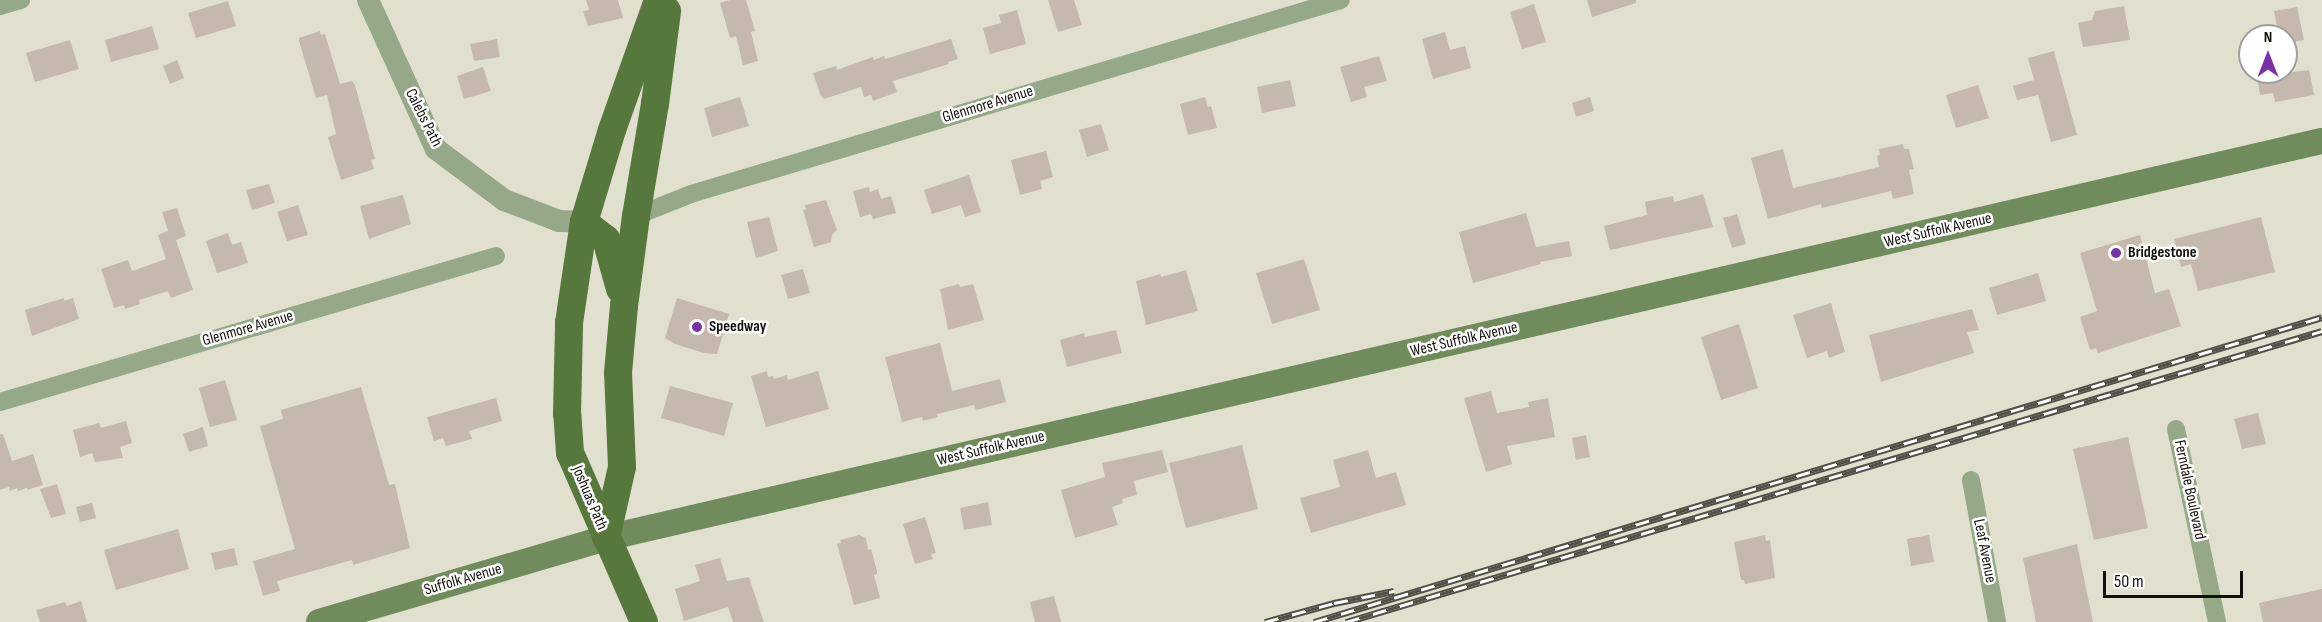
<!DOCTYPE html>
<style>
body{margin:0}
#map{position:relative;width:2322px;height:622px;overflow:hidden;background:#e1e0cf;font-family:"Sofia Sans Condensed",sans-serif}
div>[style]{position:absolute}
.building>*{inset:0;background:#c4b9ac}
.minor>*{height:18px;margin:-9px;padding:0 9px;transform-origin:9px;border-radius:9px;background:#95a887}
.tertiary>*{height:22px;margin:-11px;padding:0 11px;transform-origin:11px;border-radius:11px;background:#95a887}
.secondary>*{height:26px;margin:-13px;padding:0 13px;transform-origin:13px;border-radius:13px;background:#718c5c}
.primary>*{height:28px;margin:-14px;padding:0 14px;transform-origin:14px;border-radius:14px;background:#57783c}
.rail>*{height:7px;margin-top:-3.5px;transform-origin:0;background:repeating-linear-gradient(90deg,#fff 0 14px,#515047 0 28px);box-sizing:border-box;border-block:2px solid #515047}
.dots>*{width:16px;height:16px;translate:-50% -50%;box-sizing:border-box;border:3px solid #fff;border-radius:50%}
span{translate:-50% -50%;white-space:nowrap;text-align:center;line-height:1.15;-webkit-text-stroke:5px #fff;paint-order:stroke}
.street-label{font-size:16px;color:#11100b}
.poi-label{font-size:16px;color:#11100b;font-weight:700}
.left{translate:0 -50%;text-align:left}
.north{position:absolute;left:2238px;top:24px;width:60px;height:60px;box-sizing:border-box;background:#fff;border:2px solid #a09f9d;border-radius:50%;rotate:0deg;font-size:16px;font-weight:700;line-height:24px;text-align:center;color:#11100b}
.north::after{content:'';display:block;margin:auto;width:21px;height:27px;background:#7732a6;clip-path:polygon(50% 0,100% 100%,50% 72%,0 100%)}
.scale{position:absolute;left:2103px;top:571px;width:140px;height:27px;box-sizing:border-box;border:3px solid #11100b;border-top:0;padding-left:8px;font-size:18px;line-height:21px;white-space:nowrap;color:#11100b;-webkit-text-stroke:4px #fff;paint-order:stroke}
</style>
<div id="map">
<div class="building">
<i style="clip-path:polygon(586px 0,618px 0,623px 18px,588px 26px,583px 11px,589px 10px)"></i>
<i style="clip-path:polygon(730px 0,746px 0,755px 31px,751px 32px,758px 61px,743px 65px,736px 36px,730px 38px,720px 3px)"></i>
<i style="clip-path:polygon(1048px 0,1074px 0,1082px 25px,1058px 32px)"></i>
<i style="clip-path:polygon(1587px 0,1636px 0,1636px 3px,1592px 17px)"></i>
<i style="clip-path:polygon(228px 1px,236px 26px,196px 38px,188px 13px)"></i>
<i style="clip-path:polygon(1534px 4px,1546px 42px,1522px 49px,1510px 12px)"></i>
<i style="clip-path:polygon(2124px 6px,2130px 40px,2083px 47px,2078px 23px,2092px 20px,2095px 11px)"></i>
<i style="clip-path:polygon(2297px 7px,2304px 40px,2286px 43px,2286px 36px,2279px 36px,2274px 11px)"></i>
<i style="clip-path:polygon(1017px 10px,1026px 44px,990px 54px,983px 28px,1001px 23px,999px 15px)"></i>
<i style="clip-path:polygon(152px 26px,159px 49px,111px 62px,105px 40px)"></i>
<i style="clip-path:polygon(320px 31px,321px 35px,325px 34px,340px 84px,352px 81px,355px 85px,375px 159px,371px 160px,374px 169px,341px 180px,328px 137px,336px 134px,327px 95px,316px 98px,299px 41px,299px 38px)"></i>
<i style="clip-path:polygon(1445px 32px,1450px 50px,1465px 46px,1471px 68px,1433px 79px,1422px 39px)"></i>
<i style="clip-path:polygon(497px 39px,500px 57px,474px 61px,470px 44px)"></i>
<i style="clip-path:polygon(951px 39px,958px 59px,948px 62px,949px 64px,893px 81px,897px 92px,873px 101px,871px 95px,864px 97px,861px 87px,824px 99px,821px 96px,813px 73px,836px 66px,837px 70px,873px 57px,874px 60px,884px 56px,885px 59px)"></i>
<i style="clip-path:polygon(70px 40px,79px 69px,35px 82px,26px 53px)"></i>
<i style="clip-path:polygon(2054px 51px,2077px 135px,2051px 142px,2038px 95px,2017px 100px,2013px 86px,2034px 80px,2028px 58px)"></i>
<i style="clip-path:polygon(1379px 56px,1387px 81px,1364px 87px,1367px 97px,1351px 102px,1340px 67px)"></i>
<i style="clip-path:polygon(177px 60px,184px 78px,170px 84px,163px 66px)"></i>
<i style="clip-path:polygon(483px 67px,491px 91px,464px 99px,457px 76px)"></i>
<i style="clip-path:polygon(2309px 70px,2314px 95px,2275px 102px,2273px 93px,2260px 95px,2257px 77px)"></i>
<i style="clip-path:polygon(1290px 80px,1296px 106px,1262px 113px,1257px 87px)"></i>
<i style="clip-path:polygon(1978px 85px,1989px 118px,1956px 128px,1946px 95px)"></i>
<i style="clip-path:polygon(740px 97px,749px 126px,712px 137px,704px 108px)"></i>
<i style="clip-path:polygon(1205px 97px,1208px 107px,1211px 106px,1217px 128px,1188px 135px,1180px 104px)"></i>
<i style="clip-path:polygon(1590px 97px,1594px 111px,1576px 117px,1572px 103px)"></i>
<i style="clip-path:polygon(1101px 124px,1109px 150px,1087px 157px,1079px 130px)"></i>
<i style="clip-path:polygon(1903px 144px,1904px 149px,1909px 149px,1914px 169px,1909px 170px,1914px 194px,1893px 199px,1891px 191px,1822px 208px,1821px 204px,1768px 219px,1751px 158px,1783px 149px,1793px 188px,1879px 167px,1877px 156px,1880px 155px,1879px 149px)"></i>
<i style="clip-path:polygon(1046px 151px,1053px 177px,1040px 181px,1042px 189px,1020px 195px,1011px 160px)"></i>
<i style="clip-path:polygon(969px 175px,981px 212px,965px 217px,961px 205px,932px 214px,924px 190px)"></i>
<i style="clip-path:polygon(269px 184px,275px 203px,252px 210px,246px 190px)"></i>
<i style="clip-path:polygon(869px 187px,870px 192px,878px 189px,881px 199px,891px 196px,896px 213px,873px 219px,871px 214px,860px 217px,853px 191px)"></i>
<i style="clip-path:polygon(1703px 194px,1713px 227px,1610px 250px,1604px 226px,1647px 215px,1645px 202px,1673px 196px,1674px 202px)"></i>
<i style="clip-path:polygon(403px 195px,411px 224px,369px 239px,360px 206px)"></i>
<i style="clip-path:polygon(826px 200px,837px 230px,832px 235px,831px 242px,814px 247px,803px 210px,806px 209px,805px 205px)"></i>
<i style="clip-path:polygon(298px 205px,308px 235px,287px 241px,277px 212px)"></i>
<i style="clip-path:polygon(177px 208px,186px 236px,176px 240px,193px 290px,171px 298px,168px 291px,139px 300px,140px 304px,125px 309px,124px 305px,114px 308px,101px 269px,128px 260px,132px 271px,166px 259px,158px 235px,168px 231px,162px 212px)"></i>
<i style="clip-path:polygon(1526px 213px,1536px 247px,1569px 241px,1572px 256px,1540px 262px,1541px 264px,1473px 283px,1459px 232px)"></i>
<i style="clip-path:polygon(1737px 214px,1746px 244px,1732px 248px,1723px 218px)"></i>
<i style="clip-path:polygon(769px 217px,778px 251px,756px 258px,747px 222px)"></i>
<i style="clip-path:polygon(2261px 217px,2275px 272px,2198px 291px,2191px 264px,2181px 267px,2174px 239px)"></i>
<i style="clip-path:polygon(228px 233px,232px 245px,241px 242px,248px 263px,217px 273px,206px 241px)"></i>
<i style="clip-path:polygon(2140px 235px,2155px 293px,2169px 289px,2181px 326px,2098px 353px,2096px 348px,2090px 350px,2080px 317px,2097px 311px,2080px 253px)"></i>
<i style="clip-path:polygon(1304px 259px,1320px 310px,1272px 324px,1256px 273px)"></i>
<i style="clip-path:polygon(803px 269px,810px 293px,788px 299px,781px 275px)"></i>
<i style="clip-path:polygon(1186px 270px,1198px 311px,1146px 325px,1136px 281px,1160px 274px,1161px 277px)"></i>
<i style="clip-path:polygon(2038px 273px,2046px 301px,1997px 315px,1989px 288px)"></i>
<i style="clip-path:polygon(959px 284px,960px 287px,973px 284px,984px 320px,948px 330px,940px 289px)"></i>
<i style="clip-path:polygon(64px 298px,64px 301px,73px 298px,79px 319px,32px 336px,25px 310px)"></i>
<i style="clip-path:polygon(677px 298px,729px 314px,717px 354px,704px 353px,675px 344px,665px 338px)"></i>
<i style="clip-path:polygon(1831px 303px,1845px 352px,1829px 358px,1827px 351px,1807px 358px,1793px 315px)"></i>
<i style="clip-path:polygon(1972px 309px,1979px 330px,1967px 332px,1974px 353px,1881px 382px,1869px 335px)"></i>
<i style="clip-path:polygon(1739px 324px,1758px 388px,1721px 400px,1701px 337px)"></i>
<i style="clip-path:polygon(1116px 330px,1122px 353px,1067px 367px,1060px 340px,1084px 333px,1085px 337px)"></i>
<i style="clip-path:polygon(940px 343px,952px 391px,1000px 379px,1006px 402px,976px 410px,974px 405px,937px 414px,938px 417px,923px 421px,922px 417px,902px 422px,885px 357px)"></i>
<i style="clip-path:polygon(767px 371px,768px 377px,773px 376px,774px 379px,787px 375px,788px 380px,818px 371px,829px 409px,766px 427px,751px 376px)"></i>
<i style="clip-path:polygon(225px 380px,237px 420px,210px 427px,199px 388px)"></i>
<i style="clip-path:polygon(670px 386px,733px 403px,724px 436px,661px 418px)"></i>
<i style="clip-path:polygon(361px 387px,389px 485px,395px 484px,410px 548px,353px 565px,352px 560px,277px 581px,280px 591px,263px 596px,253px 561px,295px 549px,260px 426px,283px 419px,281px 410px)"></i>
<i style="clip-path:polygon(1491px 391px,1497px 413px,1529px 407px,1528px 402px,1548px 398px,1555px 437px,1507px 446px,1512px 464px,1486px 472px,1464px 398px)"></i>
<i style="clip-path:polygon(496px 398px,502px 421px,469px 431px,472px 439px,446px 446px,443px 438px,434px 441px,427px 417px)"></i>
<i style="clip-path:polygon(2258px 413px,2266px 444px,2242px 449px,2234px 419px)"></i>
<i style="clip-path:polygon(126px 421px,132px 443px,120px 447px,123px 458px,95px 462px,92px 453px,80px 457px,73px 430px,99px 423px,101px 428px)"></i>
<i style="clip-path:polygon(203px 427px,208px 446px,189px 452px,183px 434px)"></i>
<i style="clip-path:polygon(0 434px,3px 434px,12px 461px,33px 454px,43px 485px,27px 490px,27px 488px,18px 491px,17px 488px,10px 491px,9px 487px,0 490px)"></i>
<i style="clip-path:polygon(1586px 435px,1590px 457px,1576px 460px,1572px 438px)"></i>
<i style="clip-path:polygon(2128px 437px,2148px 528px,2094px 540px,2073px 449px)"></i>
<i style="clip-path:polygon(1242px 445px,1258px 509px,1186px 528px,1169px 463px)"></i>
<i style="clip-path:polygon(1162px 450px,1168px 472px,1134px 481px,1137px 495px,1122px 499px,1123px 503px,1112px 507px,1118px 525px,1075px 538px,1061px 490px,1105px 477px,1102px 463px)"></i>
<i style="clip-path:polygon(1368px 450px,1376px 478px,1396px 472px,1406px 505px,1311px 533px,1300px 498px,1340px 487px,1333px 460px)"></i>
<i style="clip-path:polygon(57px 484px,66px 514px,51px 518px,40px 489px)"></i>
<i style="clip-path:polygon(988px 502px,992px 525px,964px 530px,960px 508px)"></i>
<i style="clip-path:polygon(92px 503px,96px 518px,80px 522px,76px 507px)"></i>
<i style="clip-path:polygon(925px 517px,936px 553px,931px 554px,933px 559px,915px 564px,903px 524px)"></i>
<i style="clip-path:polygon(178px 529px,189px 569px,116px 590px,104px 550px)"></i>
<i style="clip-path:polygon(859px 535px,866px 538px,868px 550px,871px 549px,877px 571px,877px 574px,874px 575px,880px 598px,854px 605px,837px 544px,841px 543px,840px 540px)"></i>
<i style="clip-path:polygon(1765px 535px,1766px 541px,1770px 540px,1775px 578px,1745px 584px,1744px 580px,1741px 580px,1734px 542px)"></i>
<i style="clip-path:polygon(1929px 535px,1934px 562px,1911px 566px,1907px 539px)"></i>
<i style="clip-path:polygon(2077px 544px,2093px 622px,2036px 622px,2023px 558px)"></i>
<i style="clip-path:polygon(234px 548px,238px 565px,215px 570px,211px 553px)"></i>
<i style="clip-path:polygon(720px 558px,727px 581px,749px 577px,764px 622px,733px 622px,728px 607px,684px 621px,675px 589px,700px 581px,695px 565px)"></i>
<i style="clip-path:polygon(2322px 589px,2322px 622px,2263px 622px,2259px 603px)"></i>
<i style="clip-path:polygon(1054px 596px,1061px 622px,1035px 622px,1030px 602px)"></i>
<i style="clip-path:polygon(81px 601px,87px 622px,40px 622px,36px 610px,65px 602px,67px 606px)"></i>
</div>
<div class="minor">
<i style="left:0;top:6px;width:22px;rotate:-16deg"></i>
<i style="left:636px;top:216px;width:59px;rotate:-21.8deg"></i>
<i style="left:691px;top:194px;width:678px;rotate:-16.62deg"></i>
<i style="left:0;top:402px;width:517px;rotate:-16.4deg"></i>
<i style="left:2176px;top:429px;width:197px;rotate:78deg"></i>
<i style="left:1971px;top:480px;width:144px;rotate:79.6deg"></i>
</div>
<div class="tertiary">
<i style="left:368px;top:0;width:164px;rotate:65.5deg"></i>
<i style="left:436px;top:149px;width:85px;rotate:36.9deg"></i>
<i style="left:504px;top:200px;width:59px;rotate:20.9deg"></i>
<i style="left:559px;top:221px;width:25px;rotate:2deg"></i>
</div>
<div class="secondary">
<i style="left:319px;top:622px;width:299px;rotate:-16.3deg"></i>
<i style="left:606px;top:538px;width:1761px;rotate:-13.03deg"></i>
</div>
<div class="primary">
<i style="left:584px;top:222px;width:28px;rotate:38deg"></i>
<i style="left:606px;top:239px;width:52px;rotate:74.4deg"></i>
<i style="left:606px;top:538px;width:73px;rotate:-77.3deg"></i>
<i style="left:622px;top:467px;width:94px;rotate:-92.4deg"></i>
<i style="left:618px;top:373px;width:67px;rotate:-84.9deg"></i>
<i style="left:624px;top:306px;width:91px;rotate:-82.4deg"></i>
<i style="left:636px;top:216px;width:114px;rotate:-80.4deg"></i>
<i style="left:655px;top:104px;width:94px;rotate:-82.6deg"></i>
<i style="left:644px;top:622px;width:184px;rotate:-113.6deg"></i>
<i style="left:570px;top:453px;width:39px;rotate:-94deg"></i>
<i style="left:567px;top:414px;width:91px;rotate:-88.7deg"></i>
<i style="left:569px;top:323px;width:102px;rotate:-81.6deg"></i>
<i style="left:584px;top:222px;width:96px;rotate:-73.1deg"></i>
<i style="left:612px;top:130px;width:138px;rotate:-70.5deg"></i>
</div>
<div class="rail">
<i style="left:1265px;top:622px;width:72px;rotate:-15.4deg"></i>
<i style="left:1334px;top:603px;width:61px;rotate:-11.3deg"></i>
<i style="left:1314px;top:622px;width:1053px;rotate:-16.83deg"></i>
<i style="left:1346px;top:622px;width:1018px;rotate:-16.6deg"></i>
</div>
<div class="dots">
<i style="left:2116px;top:253px;background:#7732a6"></i>
<i style="left:697px;top:327px;background:#7732a6"></i>
</div>
<div class="street-label">
<span style="left:988px;top:105px;rotate:-17deg">Glenmore Avenue</span>
<span style="left:423px;top:118px;rotate:63deg">Calebs Path</span>
<span style="left:1938px;top:231px;rotate:-13deg">West Suffolk Avenue</span>
<span style="left:248px;top:329px;rotate:-16deg">Glenmore Avenue</span>
<span style="left:1464px;top:340px;rotate:-13deg">West Suffolk Avenue</span>
<span style="left:991px;top:449px;rotate:-13deg">West Suffolk Avenue</span>
<span style="left:2189px;top:490px;rotate:78deg">Ferndale Boulevard</span>
<span style="left:589px;top:498px;rotate:67deg">Joshuas Path</span>
<span style="left:1984px;top:551px;rotate:79deg">Leaf Avenue</span>
<span style="left:463px;top:580px;rotate:-16deg">Suffolk Avenue</span>
</div>
<div class="poi-label">
<span class="left" style="left:2128px;top:253px">Bridgestone</span>
<span class="left" style="left:709px;top:327px">Speedway</span>
</div>
<div class="north">N</div>
<div class="scale">50 m</div>
</div>
